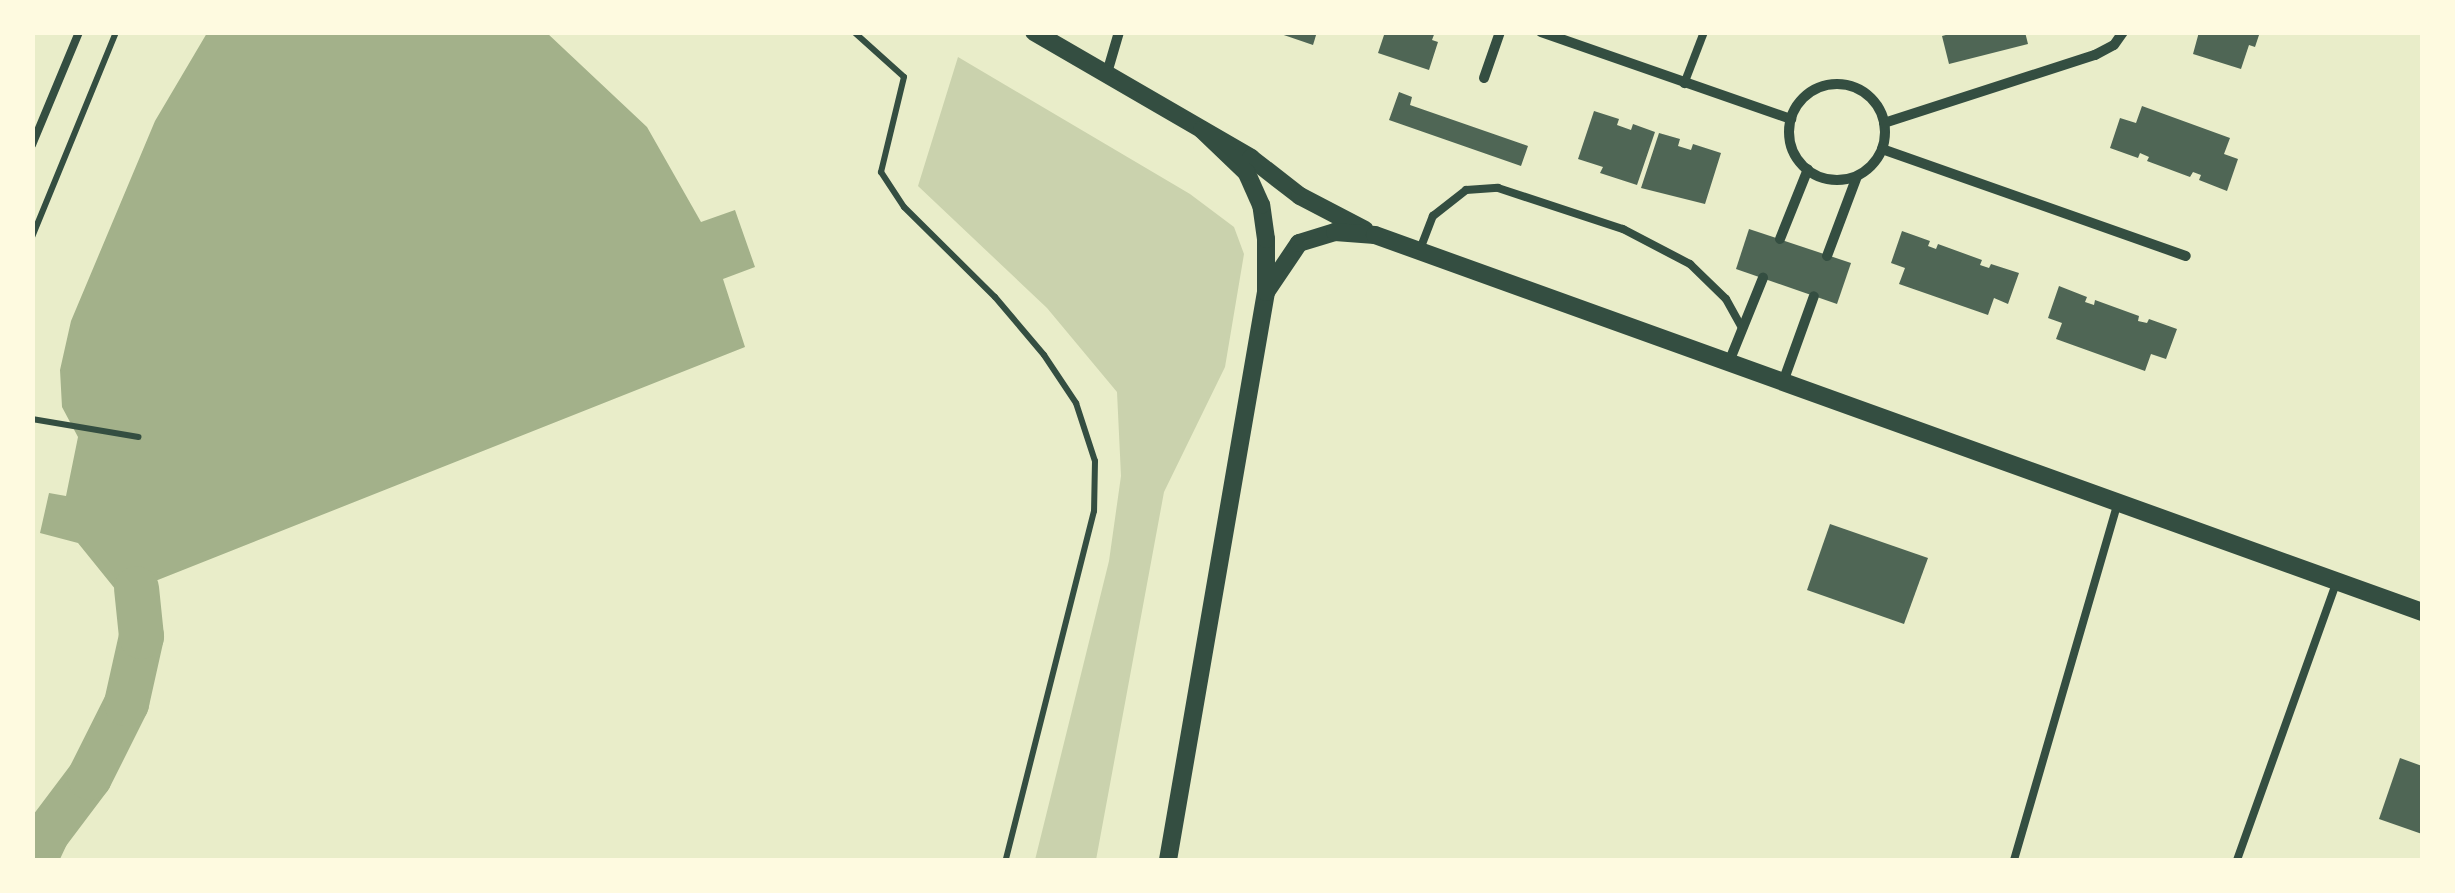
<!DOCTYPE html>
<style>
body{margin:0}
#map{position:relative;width:2455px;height:893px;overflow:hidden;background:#e9edc9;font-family:"Sofia Sans Condensed",sans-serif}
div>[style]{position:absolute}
.green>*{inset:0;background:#cad2ad}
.water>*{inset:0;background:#a3b18a}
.canal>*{height:45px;margin:-22.5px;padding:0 22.5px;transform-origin:22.5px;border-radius:22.5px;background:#a3b18a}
.building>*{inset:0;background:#4f6655}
.path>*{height:6px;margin:-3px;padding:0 3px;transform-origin:3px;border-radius:3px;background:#344e41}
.service>*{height:8px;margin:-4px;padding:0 4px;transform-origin:4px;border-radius:4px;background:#344e41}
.minor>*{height:10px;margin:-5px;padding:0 5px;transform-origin:5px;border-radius:5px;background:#344e41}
.minor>.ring{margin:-5px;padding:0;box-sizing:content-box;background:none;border:10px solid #344e41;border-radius:50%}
.tertiary>*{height:18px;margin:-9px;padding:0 9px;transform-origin:9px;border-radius:9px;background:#344e41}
span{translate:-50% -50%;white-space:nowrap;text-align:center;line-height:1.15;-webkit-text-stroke:10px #fefae0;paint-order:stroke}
.frame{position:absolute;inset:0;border:35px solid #fefae0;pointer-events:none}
</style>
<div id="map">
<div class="green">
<i style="clip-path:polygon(958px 57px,1190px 194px,1234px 227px,1244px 254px,1225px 367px,1164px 492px,1096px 860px,1035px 860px,1109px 561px,1121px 476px,1117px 392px,1047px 308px,918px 186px)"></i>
</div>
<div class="water">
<i style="clip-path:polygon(207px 33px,547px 33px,647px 127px,701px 222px,735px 210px,755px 267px,723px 279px,745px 347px,120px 595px,78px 543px,40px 533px,49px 493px,66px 496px,78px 437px,62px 407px,60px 370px,71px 321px,155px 121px)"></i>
</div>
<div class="canal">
<i style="left:34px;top:860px;width:29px;rotate:-65deg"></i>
<i style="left:46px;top:834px;width:71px;rotate:-53deg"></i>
<i style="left:89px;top:777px;width:83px;rotate:-63.4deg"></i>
<i style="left:126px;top:703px;width:69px;rotate:-77.4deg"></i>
<i style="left:141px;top:636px;width:48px;rotate:-95.9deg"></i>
</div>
<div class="building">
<i style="clip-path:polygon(1275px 32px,1317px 32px,1313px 45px)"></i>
<i style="clip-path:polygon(1385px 32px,1435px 32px,1432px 40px,1438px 42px,1429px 70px,1378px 53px)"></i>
<i style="clip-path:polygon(1957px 32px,2025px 32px,2028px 44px,1949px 64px,1942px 36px)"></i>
<i style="clip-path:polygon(2199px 32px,2260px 32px,2255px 47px,2249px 45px,2241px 69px,2193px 54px)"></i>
<i style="clip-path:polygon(1399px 92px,1412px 97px,1410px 105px,1528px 146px,1521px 166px,1389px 120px)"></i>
<i style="clip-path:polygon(2142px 106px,2230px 138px,2224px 154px,2238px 159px,2227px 191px,2199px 180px,2201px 175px,2193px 172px,2190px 177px,2147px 161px,2149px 157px,2140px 153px,2138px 158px,2110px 148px,2120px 118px,2136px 123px)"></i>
<i style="clip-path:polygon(1594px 111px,1619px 119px,1617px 125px,1631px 130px,1633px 124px,1655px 132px,1637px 185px,1600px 173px,1603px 167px,1578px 159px)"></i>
<i style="clip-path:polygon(1659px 133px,1680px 139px,1678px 146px,1691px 150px,1693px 144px,1721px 153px,1705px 204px,1641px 188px)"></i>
<i style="clip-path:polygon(1749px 229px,1851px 263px,1837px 304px,1736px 269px)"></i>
<i style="clip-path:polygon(1902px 231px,1930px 241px,1928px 246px,1936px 249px,1938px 244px,1982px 260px,1980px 265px,1989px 268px,1991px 264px,2019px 273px,2008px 304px,1994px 298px,1988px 315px,1899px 284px,1905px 268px,1891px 263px)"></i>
<i style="clip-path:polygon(2059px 286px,2087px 297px,2085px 302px,2094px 305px,2095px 300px,2139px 316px,2138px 321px,2147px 323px,2149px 319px,2177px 329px,2166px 359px,2151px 354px,2145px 371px,2056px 339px,2062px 323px,2048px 318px)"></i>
<i style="clip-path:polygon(1830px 524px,1928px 558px,1904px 624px,1807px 590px)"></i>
<i style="clip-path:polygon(2400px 758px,2422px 766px,2422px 834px,2379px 819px)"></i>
</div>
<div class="path">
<i style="left:854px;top:32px;width:67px;rotate:42deg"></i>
<i style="left:904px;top:77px;width:98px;rotate:103.6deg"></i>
<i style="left:881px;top:172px;width:42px;rotate:56.7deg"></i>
<i style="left:904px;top:207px;width:128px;rotate:44.7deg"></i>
<i style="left:995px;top:297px;width:76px;rotate:49.8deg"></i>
<i style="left:1044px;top:355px;width:58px;rotate:56.3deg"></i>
<i style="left:1076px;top:403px;width:61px;rotate:71.9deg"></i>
<i style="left:1095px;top:461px;width:50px;rotate:91.1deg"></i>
<i style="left:1094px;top:511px;width:360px;rotate:104.2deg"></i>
<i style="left:32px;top:237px;width:222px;rotate:-67.7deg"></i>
<i style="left:32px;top:419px;width:108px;rotate:9.6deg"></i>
</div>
<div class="service">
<i style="left:1684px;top:84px;width:56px;rotate:-69deg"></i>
<i style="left:32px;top:145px;width:122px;rotate:-67.4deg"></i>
<i style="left:1419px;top:252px;width:39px;rotate:-69deg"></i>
<i style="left:1433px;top:216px;width:42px;rotate:-38.2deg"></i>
<i style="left:1466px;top:190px;width:32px;rotate:-4deg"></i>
<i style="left:1498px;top:188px;width:132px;rotate:18.2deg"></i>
<i style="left:1623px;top:229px;width:76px;rotate:27.6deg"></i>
<i style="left:1690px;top:264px;width:50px;rotate:44.2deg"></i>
<i style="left:1726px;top:299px;width:33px;rotate:61deg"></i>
<i style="left:2014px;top:860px;width:372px;rotate:-73.8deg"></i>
<i style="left:2237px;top:860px;width:296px;rotate:-70.3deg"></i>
</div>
<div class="minor">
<i style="left:1541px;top:32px;width:265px;rotate:19.2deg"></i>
<i style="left:1107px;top:73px;width:43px;rotate:-73.7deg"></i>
<i style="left:1484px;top:78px;width:49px;rotate:-70.8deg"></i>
<i class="ring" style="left:1789px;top:84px;width:86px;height:86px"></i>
<i style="left:1884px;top:123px;width:222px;rotate:-17.9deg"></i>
<i style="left:2095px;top:55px;width:21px;rotate:-28deg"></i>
<i style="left:2114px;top:45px;width:16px;rotate:-55deg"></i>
<i style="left:1882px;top:149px;width:322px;rotate:19.4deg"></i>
<i style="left:1780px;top:239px;width:75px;rotate:-68.2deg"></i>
<i style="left:1827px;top:256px;width:85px;rotate:-69.4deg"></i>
<i style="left:1729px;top:362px;width:91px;rotate:-68deg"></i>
<i style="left:1783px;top:382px;width:91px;rotate:-70.2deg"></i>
</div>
<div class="tertiary">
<i style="left:1034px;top:32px;width:251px;rotate:30.1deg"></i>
<i style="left:1251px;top:158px;width:62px;rotate:37.8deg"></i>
<i style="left:1300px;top:196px;width:73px;rotate:27.6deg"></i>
<i style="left:1266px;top:292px;width:59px;rotate:-56deg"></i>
<i style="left:1299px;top:243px;width:38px;rotate:-17deg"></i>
<i style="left:1335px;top:232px;width:40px;rotate:4.3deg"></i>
<i style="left:1375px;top:235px;width:1113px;rotate:19.8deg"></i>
<i style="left:1168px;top:860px;width:576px;rotate:-80.21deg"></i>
<i style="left:1266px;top:292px;width:53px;rotate:-90deg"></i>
<i style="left:1266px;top:239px;width:34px;rotate:-98deg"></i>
<i style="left:1261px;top:205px;width:36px;rotate:-114deg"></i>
<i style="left:1246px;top:172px;width:61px;rotate:-136.3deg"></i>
</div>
<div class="frame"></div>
</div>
